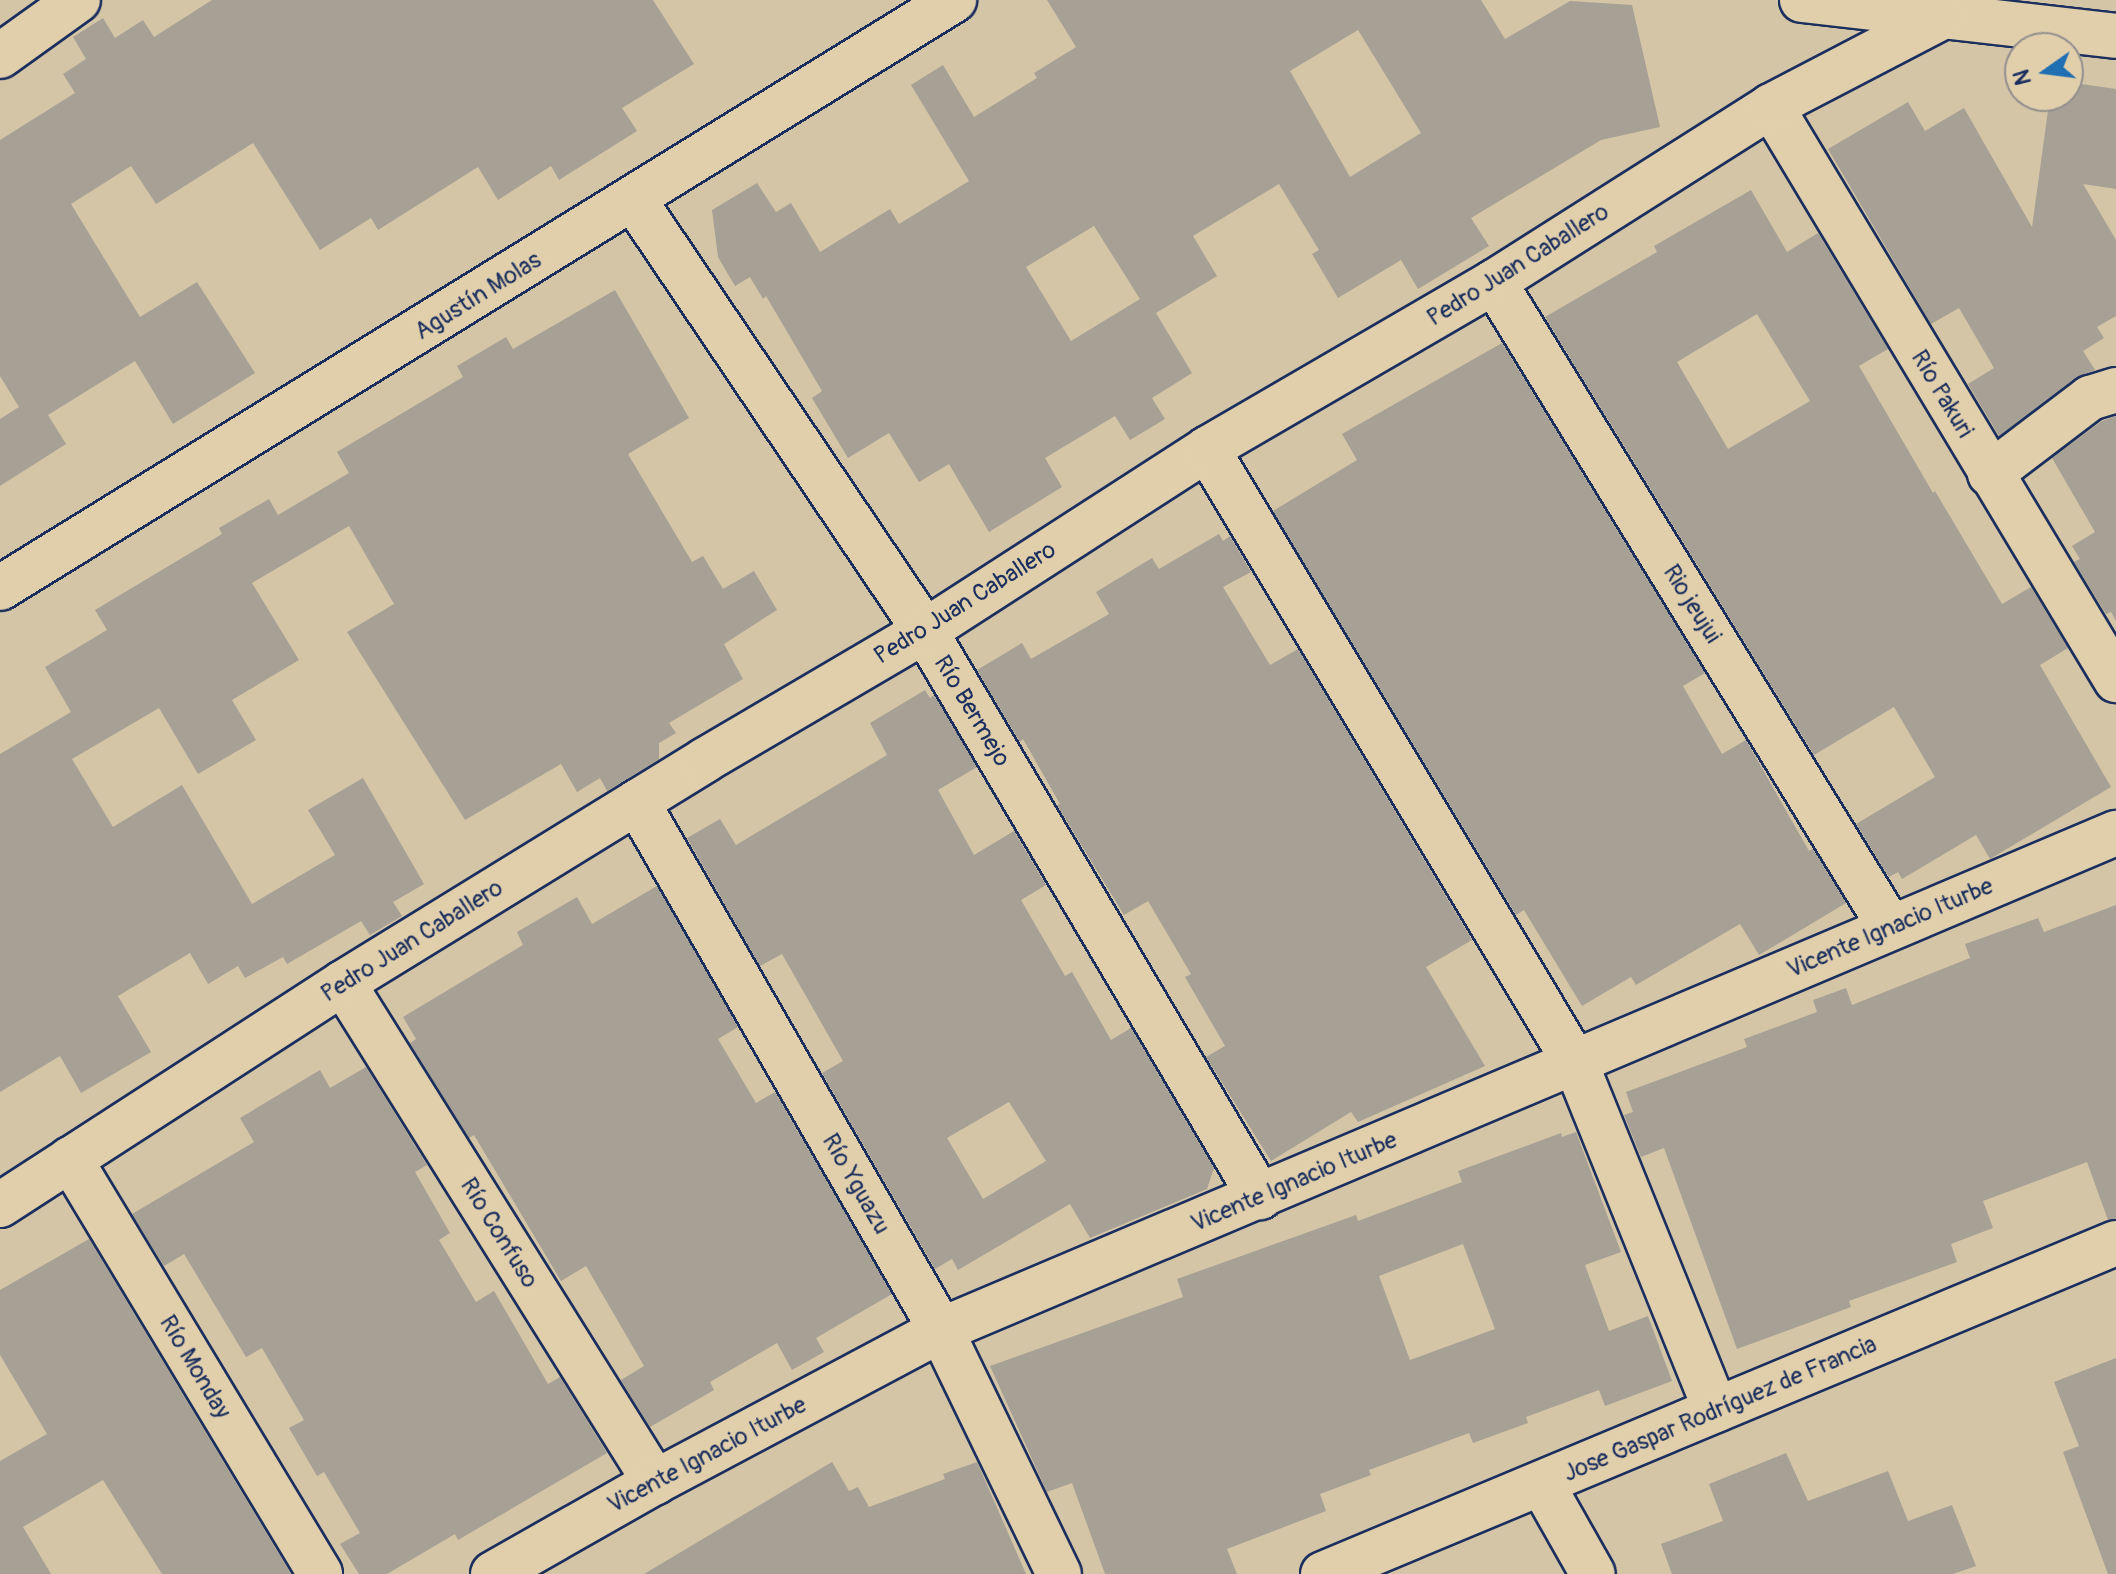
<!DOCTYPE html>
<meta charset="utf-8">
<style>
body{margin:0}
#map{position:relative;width:2116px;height:1574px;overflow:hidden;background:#d5c5a7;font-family:Pangolin,sans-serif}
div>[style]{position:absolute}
.building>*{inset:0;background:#a6a095}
.roads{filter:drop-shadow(2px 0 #1b2f5e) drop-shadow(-2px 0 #1b2f5e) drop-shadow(0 2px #1b2f5e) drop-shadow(0 -2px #1b2f5e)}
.street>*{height:44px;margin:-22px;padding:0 22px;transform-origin:22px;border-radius:22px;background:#e1cfac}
.secondary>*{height:44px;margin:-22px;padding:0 22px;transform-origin:22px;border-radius:22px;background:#e1cfac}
span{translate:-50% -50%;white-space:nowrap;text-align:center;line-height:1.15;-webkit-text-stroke:8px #e1cfac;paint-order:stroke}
.street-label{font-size:24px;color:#1b2f5e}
.north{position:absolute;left:2004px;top:32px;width:80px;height:80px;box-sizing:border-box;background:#e1cfac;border:2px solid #928f8d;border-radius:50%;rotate:256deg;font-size:22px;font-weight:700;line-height:32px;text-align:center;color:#1b2f5e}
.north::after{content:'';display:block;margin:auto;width:28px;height:36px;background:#1f6fb2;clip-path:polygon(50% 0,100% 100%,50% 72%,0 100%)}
</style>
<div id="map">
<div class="building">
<i style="clip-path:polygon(212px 0,653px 0,694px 64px,622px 108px,637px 131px,559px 180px,551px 166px,498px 200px,478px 167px,378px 230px,371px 218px,320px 250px,253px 143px,156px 204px,131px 166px,71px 204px,140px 317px,197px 282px,255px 373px,173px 424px,135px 361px,48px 415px,66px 444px,0 486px,0 419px,19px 407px,0 376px,0 140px,75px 93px,63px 74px,86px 59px,73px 37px,103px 18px,115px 38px,143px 20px,154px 37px)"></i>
<i style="clip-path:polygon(evenodd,1047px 0,1481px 0,1505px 39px,1570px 1px,1632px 5px,1660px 127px,1601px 140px,1471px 218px,1489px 246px,1418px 289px,1401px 260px,1338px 298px,1312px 254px,1319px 250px,1279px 184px,1193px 236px,1217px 276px,1156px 313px,1192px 373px,1152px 398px,1165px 419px,1130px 440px,1115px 416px,1045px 458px,1062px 487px,989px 532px,949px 464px,919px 482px,889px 433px,848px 458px,812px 398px,822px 391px,766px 296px,763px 299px,750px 277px,735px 286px,718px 257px,712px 210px,757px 183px,776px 212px,791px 203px,820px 252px,890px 209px,899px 224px,969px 181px,911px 85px,943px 65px,974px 117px,1037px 78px,1034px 73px,1076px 47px,1047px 0,1358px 30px,1421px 133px,1350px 177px,1290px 71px,1358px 30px,1047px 0,1094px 226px,1140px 299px,1071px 341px,1026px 267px,1094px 226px)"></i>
<i style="clip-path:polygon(2068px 82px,2116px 89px,2116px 189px,2083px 184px,2116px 240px,2116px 316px,2097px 327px,2104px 338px,2083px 351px,2095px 370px,2075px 378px,1999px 436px,1968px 384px,1994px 368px,1959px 308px,1931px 324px,1828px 149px,1908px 102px,1925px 131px,1964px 108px,2032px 227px,2050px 96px,2068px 96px)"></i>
<i style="clip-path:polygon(evenodd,1751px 190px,1787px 252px,1818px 233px,1888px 349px,1859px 366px,1933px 493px,1935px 491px,2002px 604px,2031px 587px,2068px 648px,2040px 665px,2111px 787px,1990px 859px,1976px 835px,1902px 879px,1898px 872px,1889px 877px,1856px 824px,1935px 777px,1894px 707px,1814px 755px,1545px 317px,1657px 252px,1654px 246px,1751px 190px,1757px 314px,1810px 401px,1728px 449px,1677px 362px,1757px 314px)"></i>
<i style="clip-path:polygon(615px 290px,689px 418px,628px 454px,692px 562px,703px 556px,723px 589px,754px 571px,777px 610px,724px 644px,743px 679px,669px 723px,676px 733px,659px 743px,659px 759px,607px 791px,600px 778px,577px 792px,561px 764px,465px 820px,347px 632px,394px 604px,349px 526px,252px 583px,299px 660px,232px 700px,256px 740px,198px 774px,159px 708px,72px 759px,113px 827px,182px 785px,252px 904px,335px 855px,308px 810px,363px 778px,424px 884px,393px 902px,402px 916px,370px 935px,361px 921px,287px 964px,283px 957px,245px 978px,238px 966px,208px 984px,190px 953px,118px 996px,151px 1052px,81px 1093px,60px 1056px,0 1092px,0 754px,71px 712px,45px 667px,107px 630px,95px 610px,222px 534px,219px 528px,269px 499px,278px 515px,349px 473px,337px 452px,463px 377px,457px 366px,506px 337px,513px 349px)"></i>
<i style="clip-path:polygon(1502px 343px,1705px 673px,1683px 686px,1722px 754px,1746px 740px,1809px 851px,1813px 849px,1846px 903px,1759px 955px,1740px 924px,1636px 985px,1631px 977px,1582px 1006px,1524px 910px,1516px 915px,1273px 511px,1357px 460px,1342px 434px)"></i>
<i style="clip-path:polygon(2116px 416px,2116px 621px,2111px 612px,2106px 614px,2074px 562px,2080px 559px,2072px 546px,2095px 532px,2052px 458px,2102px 421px)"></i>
<i style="clip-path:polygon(1219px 534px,1223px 541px,1230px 536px,1251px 572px,1223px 587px,1270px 665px,1298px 649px,1472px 940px,1426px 967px,1485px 1066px,1358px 1122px,1351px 1112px,1271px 1161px,1206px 1057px,1225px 1046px,1185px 977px,1191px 974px,1148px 901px,1124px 915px,1057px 805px,1060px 804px,1023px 739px,1020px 742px,977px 670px,1022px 643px,1031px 659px,1109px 614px,1096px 592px,1152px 558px,1159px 569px)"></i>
<i style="clip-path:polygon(evenodd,925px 690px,930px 698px,934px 695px,977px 767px,938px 790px,974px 855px,1014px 831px,1046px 885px,1021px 900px,1065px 976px,1072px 972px,1111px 1040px,1131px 1028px,1214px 1168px,1207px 1189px,1090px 1238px,1070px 1204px,958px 1270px,952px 1259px,935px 1269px,822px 1073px,843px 1061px,782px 954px,760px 966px,687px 838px,720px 819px,736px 845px,887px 755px,870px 723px,925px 690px,1009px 1102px,1046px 1161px,983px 1199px,947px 1138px,1009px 1102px)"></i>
<i style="clip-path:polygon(657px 886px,738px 1027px,718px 1039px,756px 1103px,775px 1092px,892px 1294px,816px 1338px,824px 1352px,792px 1370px,777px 1343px,710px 1382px,714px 1390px,650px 1427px,621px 1380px,644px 1366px,586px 1266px,561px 1281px,474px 1135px,469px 1138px,410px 1043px,416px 1039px,403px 1017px,523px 945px,517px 932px,577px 897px,592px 924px)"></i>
<i style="clip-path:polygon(2116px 905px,2116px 1219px,2108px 1220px,2087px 1162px,1983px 1201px,1993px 1228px,1951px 1244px,1957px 1262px,1849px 1301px,1851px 1307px,1737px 1349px,1664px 1148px,1641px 1157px,1624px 1115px,1633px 1112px,1626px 1092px,1747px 1047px,1744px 1039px,1817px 1012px,1813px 1000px,1846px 988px,1852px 1005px,1970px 958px,1965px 944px,2038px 918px,2044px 932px)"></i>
<i style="clip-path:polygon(366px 1067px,427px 1165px,415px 1172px,450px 1233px,439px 1240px,476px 1302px,494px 1291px,548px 1384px,560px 1377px,607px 1453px,458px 1540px,455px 1534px,387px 1574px,359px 1574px,340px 1544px,360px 1533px,324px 1472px,317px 1476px,289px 1428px,304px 1420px,262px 1348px,246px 1357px,184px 1254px,164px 1266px,132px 1214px,254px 1142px,240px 1118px,320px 1070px,330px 1088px)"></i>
<i style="clip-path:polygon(evenodd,1576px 1132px,1621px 1252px,1585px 1265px,1609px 1331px,1648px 1316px,1672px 1381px,1605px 1406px,1599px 1390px,1526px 1417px,1528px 1423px,1473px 1443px,1469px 1433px,1369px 1470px,1371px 1475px,1320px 1494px,1326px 1511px,1227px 1549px,1237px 1574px,1105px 1574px,1072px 1483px,1047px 1492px,990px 1366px,1183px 1297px,1177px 1279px,1356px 1215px,1358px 1221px,1462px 1182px,1458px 1171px,1561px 1133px,1562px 1137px,1576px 1132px,1463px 1244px,1495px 1329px,1410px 1360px,1379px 1276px,1463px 1244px)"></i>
<i style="clip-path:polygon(89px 1239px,291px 1574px,162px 1574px,103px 1480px,23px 1527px,51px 1574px,0 1574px,0 1461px,47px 1434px,0 1355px,0 1290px)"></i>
<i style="clip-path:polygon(2116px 1358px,2116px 1574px,2108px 1574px,2063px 1452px,2079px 1446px,2054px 1382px)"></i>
<i style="clip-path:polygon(1786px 1453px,1808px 1501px,1888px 1471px,1908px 1521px,1952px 1505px,1976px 1566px,1953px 1574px,1672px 1574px,1661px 1544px,1723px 1521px,1709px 1484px)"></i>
<i style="clip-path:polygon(832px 1462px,849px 1491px,858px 1487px,869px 1507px,945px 1479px,943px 1474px,977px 1462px,1026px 1574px,644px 1574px)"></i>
</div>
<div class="roads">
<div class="street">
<i style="left:0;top:56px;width:96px;rotate:-35.7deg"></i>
<i style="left:1771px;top:106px;width:670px;rotate:58.99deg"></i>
<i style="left:634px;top:200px;width:520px;rotate:55.97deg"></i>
<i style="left:925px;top:631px;width:658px;rotate:59.38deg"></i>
<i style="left:1494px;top:282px;width:757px;rotate:58.45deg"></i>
<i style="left:1207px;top:449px;width:717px;rotate:59.04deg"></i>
<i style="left:1576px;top:1064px;width:373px;rotate:68deg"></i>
<i style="left:1990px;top:474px;width:126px;rotate:-37.2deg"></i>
<i style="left:2090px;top:398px;width:27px;rotate:-17deg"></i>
<i style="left:0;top:588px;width:1121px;rotate:-31.65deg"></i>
<i style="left:637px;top:802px;width:609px;rotate:60.07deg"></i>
<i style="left:941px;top:1330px;width:271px;rotate:64.2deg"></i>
<i style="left:343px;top:983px;width:589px;rotate:57.98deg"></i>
<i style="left:70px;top:1159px;width:484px;rotate:58.9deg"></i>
<i style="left:1542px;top:1484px;width:103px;rotate:60.5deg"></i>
<i style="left:493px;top:1574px;width:186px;rotate:-29.6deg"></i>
<i style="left:655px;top:1482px;width:324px;rotate:-28deg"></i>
<i style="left:941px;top:1330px;width:1276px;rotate:-22.93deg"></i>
<i style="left:1323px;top:1574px;width:859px;rotate:-22.66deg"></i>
</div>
<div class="secondary">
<i style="left:1802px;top:0;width:316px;rotate:6.5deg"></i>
<i style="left:0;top:1205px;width:409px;rotate:-32.9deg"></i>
<i style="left:343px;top:983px;width:425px;rotate:-31.6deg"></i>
<i style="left:705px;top:760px;width:255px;rotate:-30.4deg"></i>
<i style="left:925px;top:631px;width:336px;rotate:-32.8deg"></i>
<i style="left:1207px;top:449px;width:332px;rotate:-30.2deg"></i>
<i style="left:1494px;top:282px;width:328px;rotate:-32.4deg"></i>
<i style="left:1771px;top:106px;width:191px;rotate:-27.5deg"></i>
</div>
</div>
<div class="street-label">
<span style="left:1518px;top:265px;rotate:-32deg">Pedro Juan Caballero</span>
<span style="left:478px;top:296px;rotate:-32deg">Agustín Molas</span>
<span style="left:1942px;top:394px;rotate:59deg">Río Pakuri</span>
<span style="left:965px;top:603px;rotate:-32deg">Pedro Juan Caballero</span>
<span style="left:1692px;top:604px;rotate:58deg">Rio jeujui</span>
<span style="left:972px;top:711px;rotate:59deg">Río Bermejo</span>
<span style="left:1890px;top:928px;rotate:-23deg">Vicente Ignacio Iturbe</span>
<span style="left:412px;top:941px;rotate:-32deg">Pedro Juan Caballero</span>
<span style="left:1294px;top:1182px;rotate:-23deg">Vicente Ignacio Iturbe</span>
<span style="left:856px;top:1184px;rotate:60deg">Río Yguazu</span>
<span style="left:499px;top:1233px;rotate:58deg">Río Confuso</span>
<span style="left:195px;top:1367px;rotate:59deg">Río Monday</span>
<span style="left:1720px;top:1409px;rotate:-23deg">Jose Gaspar Rodríguez de Francia</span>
<span style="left:707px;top:1455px;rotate:-28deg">Vicente Ignacio Iturbe</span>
</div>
<div class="north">N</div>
</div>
